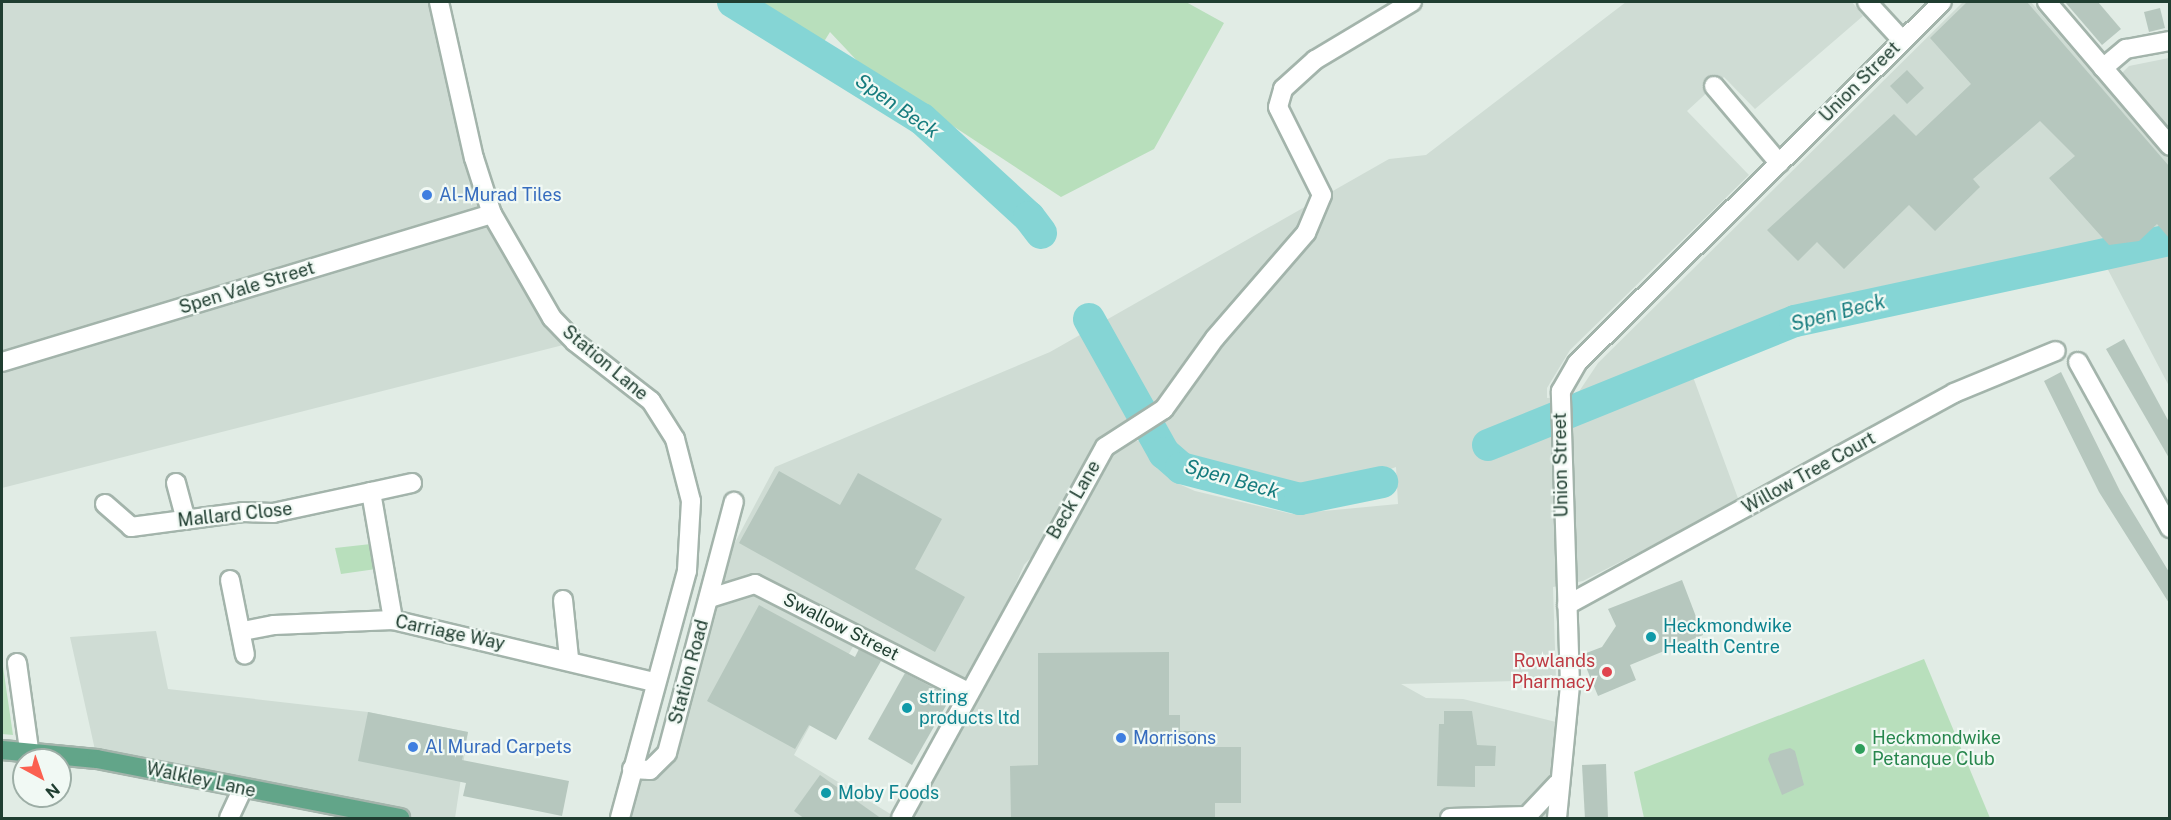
<!DOCTYPE html>
<style>
body{margin:0}
#map{position:relative;width:2171px;height:820px;overflow:hidden;background:#e1ece5;font-family:"Public Sans",sans-serif}
div>[style]{position:absolute}
.built>*{inset:0;background:#cfdcd4}
.green>*{inset:0;background:#b8dfbc}
.river>*{height:32px;margin:-16px;padding:0 16px;transform-origin:16px;border-radius:16px;background:#85d5d5}
.building>*{inset:0;background:#b6c7be}
.roads{filter:drop-shadow(2px 0 #a3b4ab) drop-shadow(-2px 0 #a3b4ab) drop-shadow(0 2px #a3b4ab) drop-shadow(0 -2px #a3b4ab)}
.minor>*{height:18px;margin:-9px;padding:0 9px;transform-origin:9px;border-radius:9px;background:#fff}
.major>*{height:18px;margin:-9px;padding:0 9px;transform-origin:9px;border-radius:9px;background:#62a589}
.dots>*{width:16px;height:16px;translate:-50% -50%;box-sizing:border-box;border:3px solid #f1f9f4;border-radius:50%}
span{translate:-50% -50%;white-space:nowrap;text-align:center;line-height:1.15;-webkit-text-stroke:4.5px #f1f9f4;paint-order:stroke}
.street-label{font-size:18px;color:#203e31}
.shop-label{font-size:18px;color:#366cbe}
.left{translate:0 -50%;text-align:left}
.culture-label{font-size:18px;color:#0d838f}
.health-label{font-size:18px;color:#be3a42}
.right{translate:-100% -50%;text-align:right}
.leisure-label{font-size:18px;color:#27864d}
.water-label{font-size:20px;color:#167c7e;font-style:italic}
.frame{position:absolute;inset:0;border:3px solid #203e31;pointer-events:none}
.north{position:absolute;left:12px;top:748px;width:60px;height:60px;box-sizing:border-box;background:#f1f9f4;border:2px solid #9daea6;border-radius:50%;rotate:140deg;font-size:16px;font-weight:700;line-height:24px;text-align:center;color:#203e31}
.north::after{content:'';display:block;margin:auto;width:21px;height:27px;background:#fb6050;clip-path:polygon(50% 0,100% 100%,50% 72%,0 100%)}
</style>
<div id="map">
<div class="built">
<i style="clip-path:polygon(2px 2px,439px 2px,492px 214px,575px 342px,2px 488px)"></i>
<i style="clip-path:polygon(evenodd,1626px 2px,1852px 2px,1863px 16px,1755px 109px,1724px 77px,1687px 111px,1749px 175px,1570px 350px,1547px 388px,1547px 398px,1576px 396px,1598px 363px,1963px 2px,2031px 2px,2106px 89px,2129px 66px,2169px 58px,2169px 386px,2096px 247px,1859px 295px,1731px 337px,1665px 364px,1686px 358px,1739px 501px,1583px 581px,1553px 587px,1556px 680px,1401px 684px,1426px 698px,1463px 699px,1568px 725px,1557px 818px,901px 818px,968px 693px,856px 641px,794px 755px,897px 818px,620px 818px,632px 769px,650px 770px,685px 688px,731px 550px,775px 467px,1050px 352px,1389px 159px,1426px 155px,1626px 2px,1159px 413px,1189px 465px,1326px 492px,1396px 467px,1398px 504px,1292px 514px,1195px 491px,1172px 481px,1142px 440px,1107px 447px,1159px 413px,1626px 2px,1052px 535px,972px 685px,1024px 565px,1052px 535px)"></i>
<i style="clip-path:polygon(156px 631px,168px 689px,368px 712px,468px 732px,455px 818px,379px 818px,97px 759px,70px 637px)"></i>
</div>
<div class="green">
<i style="clip-path:polygon(720px 2px,1186px 2px,1224px 23px,1154px 149px,1061px 197px,863px 67px,830px 32px,817px 53px)"></i>
<i style="clip-path:polygon(371px 544px,376px 569px,341px 574px,335px 548px)"></i>
<i style="clip-path:polygon(1924px 659px,1990px 818px,1644px 818px,1634px 772px)"></i>
<i style="clip-path:polygon(2px 660px,13px 735px,2px 734px)"></i>
</div>
<div class="river">
<i style="left:733px;top:2px;width:222px;rotate:31.8deg"></i>
<i style="left:922px;top:119px;width:145px;rotate:42.5deg"></i>
<i style="left:1029px;top:217px;width:20px;rotate:53deg"></i>
<i style="left:1089px;top:319px;width:154px;rotate:60.8deg"></i>
<i style="left:1164px;top:453px;width:23px;rotate:41deg"></i>
<i style="left:1181px;top:468px;width:123px;rotate:14.6deg"></i>
<i style="left:1300px;top:499px;width:84px;rotate:-11.7deg"></i>
<i style="left:1488px;top:445px;width:331px;rotate:-22deg"></i>
<i style="left:1795px;top:321px;width:384px;rotate:-12.2deg"></i>
</div>
<div class="building">
<i style="clip-path:polygon(1967px 2px,2027px 2px,2169px 166px,2169px 238px,2157px 224px,2139px 241px,2109px 245px,2049px 178px,2075px 156px,2040px 121px,1973px 179px,1980px 187px,1935px 231px,1909px 205px,1844px 269px,1817px 242px,1798px 261px,1767px 230px,1894px 114px,1916px 136px,1971px 84px,1930px 38px)"></i>
<i style="clip-path:polygon(2065px 2px,2098px 2px,2121px 29px,2102px 45px)"></i>
<i style="clip-path:polygon(2160px 8px,2165px 28px,2149px 32px,2144px 12px)"></i>
<i style="clip-path:polygon(1907px 70px,1924px 88px,1907px 104px,1890px 86px)"></i>
<i style="clip-path:polygon(2124px 339px,2169px 422px,2169px 458px,2106px 349px)"></i>
<i style="clip-path:polygon(2061px 372px,2120px 491px,2169px 572px,2169px 603px,2099px 492px,2044px 381px)"></i>
<i style="clip-path:polygon(779px 471px,840px 505px,858px 473px,942px 519px,915px 569px,965px 597px,935px 652px,739px 543px)"></i>
<i style="clip-path:polygon(1682px 580px,1703px 635px,1630px 665px,1636px 680px,1598px 696px,1581px 655px,1602px 647px,1616px 626px,1608px 609px)"></i>
<i style="clip-path:polygon(759px 605px,855px 657px,859px 649px,881px 661px,836px 740px,809px 725px,795px 749px,707px 701px)"></i>
<i style="clip-path:polygon(1169px 652px,1169px 715px,1180px 715px,1180px 731px,1203px 731px,1203px 747px,1241px 747px,1241px 803px,1215px 803px,1215px 818px,1011px 819px,1010px 766px,1038px 765px,1038px 653px)"></i>
<i style="clip-path:polygon(905px 673px,951px 697px,912px 765px,868px 739px)"></i>
<i style="clip-path:polygon(1444px 711px,1472px 711px,1477px 745px,1496px 746px,1495px 766px,1475px 766px,1475px 787px,1437px 786px,1439px 724px,1444px 724px)"></i>
<i style="clip-path:polygon(368px 712px,468px 732px,462px 760px,569px 781px,562px 816px,463px 796px,466px 783px,358px 761px)"></i>
<i style="clip-path:polygon(1790px 748px,1795px 751px,1804px 785px,1782px 795px,1768px 759px,1770px 754px)"></i>
<i style="clip-path:polygon(1606px 764px,1608px 819px,1585px 819px,1582px 765px)"></i>
<i style="clip-path:polygon(820px 775px,882px 819px,805px 819px,794px 811px)"></i>
</div>
<div class="roads">
<div class="minor">
<i style="left:439px;top:2px;width:160px;rotate:77.4deg"></i>
<i style="left:474px;top:158px;width:59px;rotate:72.2deg"></i>
<i style="left:492px;top:214px;width:120px;rotate:60deg"></i>
<i style="left:552px;top:318px;width:33px;rotate:46deg"></i>
<i style="left:575px;top:342px;width:96px;rotate:37.8deg"></i>
<i style="left:651px;top:401px;width:45px;rotate:57.7deg"></i>
<i style="left:675px;top:439px;width:64px;rotate:75.5deg"></i>
<i style="left:691px;top:501px;width:70px;rotate:93.3deg"></i>
<i style="left:687px;top:571px;width:256px;rotate:105.2deg"></i>
<i style="left:1867px;top:2px;width:52px;rotate:47.4deg"></i>
<i style="left:2047px;top:2px;width:189px;rotate:49.5deg"></i>
<i style="left:2103px;top:68px;width:30px;rotate:-40deg"></i>
<i style="left:2126px;top:49px;width:45px;rotate:-10.3deg"></i>
<i style="left:1714px;top:86px;width:101px;rotate:49.8deg"></i>
<i style="left:2px;top:362px;width:512px;rotate:-16.81deg"></i>
<i style="left:2078px;top:362px;width:190px;rotate:61deg"></i>
<i style="left:176px;top:483px;width:38px;rotate:75deg"></i>
<i style="left:371px;top:492px;width:42px;rotate:-12.4deg"></i>
<i style="left:105px;top:504px;width:35px;rotate:41deg"></i>
<i style="left:131px;top:527px;width:113px;rotate:-7.6deg"></i>
<i style="left:243px;top:512px;width:30px;rotate:2deg"></i>
<i style="left:273px;top:513px;width:100px;rotate:-12.1deg"></i>
<i style="left:371px;top:492px;width:130px;rotate:80.2deg"></i>
<i style="left:230px;top:580px;width:76px;rotate:78.7deg"></i>
<i style="left:710px;top:598px;width:47px;rotate:-17.3deg"></i>
<i style="left:755px;top:584px;width:239px;rotate:26.9deg"></i>
<i style="left:563px;top:600px;width:58px;rotate:84.1deg"></i>
<i style="left:1567px;top:605px;width:441px;rotate:-28.7deg"></i>
<i style="left:1954px;top:393px;width:110px;rotate:-22.4deg"></i>
<i style="left:243px;top:631px;width:32px;rotate:-11deg"></i>
<i style="left:274px;top:625px;width:119px;rotate:-2.4deg"></i>
<i style="left:393px;top:620px;width:268px;rotate:13.4deg"></i>
<i style="left:17px;top:663px;width:88px;rotate:82.1deg"></i>
<i style="left:632px;top:769px;width:18px;rotate:3deg"></i>
<i style="left:650px;top:770px;width:24px;rotate:-45deg"></i>
<i style="left:667px;top:753px;width:260px;rotate:-75.1deg"></i>
<i style="left:229px;top:818px;width:33px;rotate:-65deg"></i>
<i style="left:901px;top:818px;width:423px;rotate:-61.2deg"></i>
<i style="left:1105px;top:447px;width:70px;rotate:-32.8deg"></i>
<i style="left:1164px;top:409px;width:87px;rotate:-54.3deg"></i>
<i style="left:1215px;top:338px;width:139px;rotate:-49.1deg"></i>
<i style="left:1306px;top:233px;width:41px;rotate:-67.2deg"></i>
<i style="left:1322px;top:195px;width:98px;rotate:-116.6deg"></i>
<i style="left:1278px;top:107px;width:19px;rotate:-74deg"></i>
<i style="left:1283px;top:89px;width:43px;rotate:-42.2deg"></i>
<i style="left:1315px;top:60px;width:113px;rotate:-30.9deg"></i>
<i style="left:1450px;top:818px;width:77px;rotate:-1.5deg"></i>
<i style="left:1527px;top:816px;width:44px;rotate:-46.8deg"></i>
<i style="left:1557px;top:818px;width:134px;rotate:-84.4deg"></i>
<i style="left:1570px;top:685px;width:294px;rotate:-91.8deg"></i>
<i style="left:1561px;top:391px;width:32px;rotate:-60deg"></i>
<i style="left:1577px;top:363px;width:513px;rotate:-44.68deg"></i>
</div>
<div class="major">
<i style="left:2px;top:750px;width:95px;rotate:5.4deg"></i>
<i style="left:97px;top:759px;width:309px;rotate:11deg"></i>
</div>
</div>
<div class="dots">
<i style="left:427px;top:195px;background:#3f7fe0"></i>
<i style="left:1651px;top:637px;background:#0f9aa8"></i>
<i style="left:1607px;top:672px;background:#e0444e"></i>
<i style="left:907px;top:708px;background:#0f9aa8"></i>
<i style="left:1121px;top:738px;background:#3f7fe0"></i>
<i style="left:413px;top:747px;background:#3f7fe0"></i>
<i style="left:1860px;top:749px;background:#2e9e5b"></i>
<i style="left:826px;top:793px;background:#0f9aa8"></i>
</div>
<div class="street-label">
<span style="left:1860px;top:82px;rotate:-45deg">Union Street</span>
<span style="left:247px;top:288px;rotate:-17deg">Spen Vale Street</span>
<span style="left:605px;top:363px;rotate:40deg">Station Lane</span>
<span style="left:1561px;top:465px;rotate:-91deg">Union Street</span>
<span style="left:1809px;top:473px;rotate:-29deg">Willow Tree Court</span>
<span style="left:1074px;top:500px;rotate:-60deg">Beck Lane</span>
<span style="left:235px;top:515px;rotate:-6deg">Mallard Close</span>
<span style="left:841px;top:627px;rotate:27deg">Swallow Street</span>
<span style="left:450px;top:633px;rotate:12deg">Carriage Way</span>
<span style="left:689px;top:672px;rotate:-75deg">Station Road</span>
<span style="left:201px;top:780px;rotate:12deg">Walkley Lane</span>
</div>
<div class="shop-label">
<span class="left" style="left:439px;top:195px">Al-Murad Tiles</span>
<span class="left" style="left:1133px;top:738px">Morrisons</span>
<span class="left" style="left:425px;top:747px">Al Murad Carpets</span>
</div>
<div class="culture-label">
<span class="left" style="left:1663px;top:637px">Heckmondwike<br>Health Centre</span>
<span class="left" style="left:919px;top:708px">string<br>products ltd</span>
<span class="left" style="left:838px;top:793px">Moby Foods</span>
</div>
<div class="health-label">
<span class="right" style="left:1595px;top:672px">Rowlands<br>Pharmacy</span>
</div>
<div class="leisure-label">
<span class="left" style="left:1872px;top:749px">Heckmondwike<br>Petanque Club</span>
</div>
<div class="water-label">
<span style="left:897px;top:106px;rotate:35deg">Spen Beck</span>
<span style="left:1838px;top:313px;rotate:-14deg">Spen Beck</span>
<span style="left:1232px;top:479px;rotate:16deg">Spen Beck</span>
</div>
<div class="frame"></div>
<div class="north">N</div>
</div>
